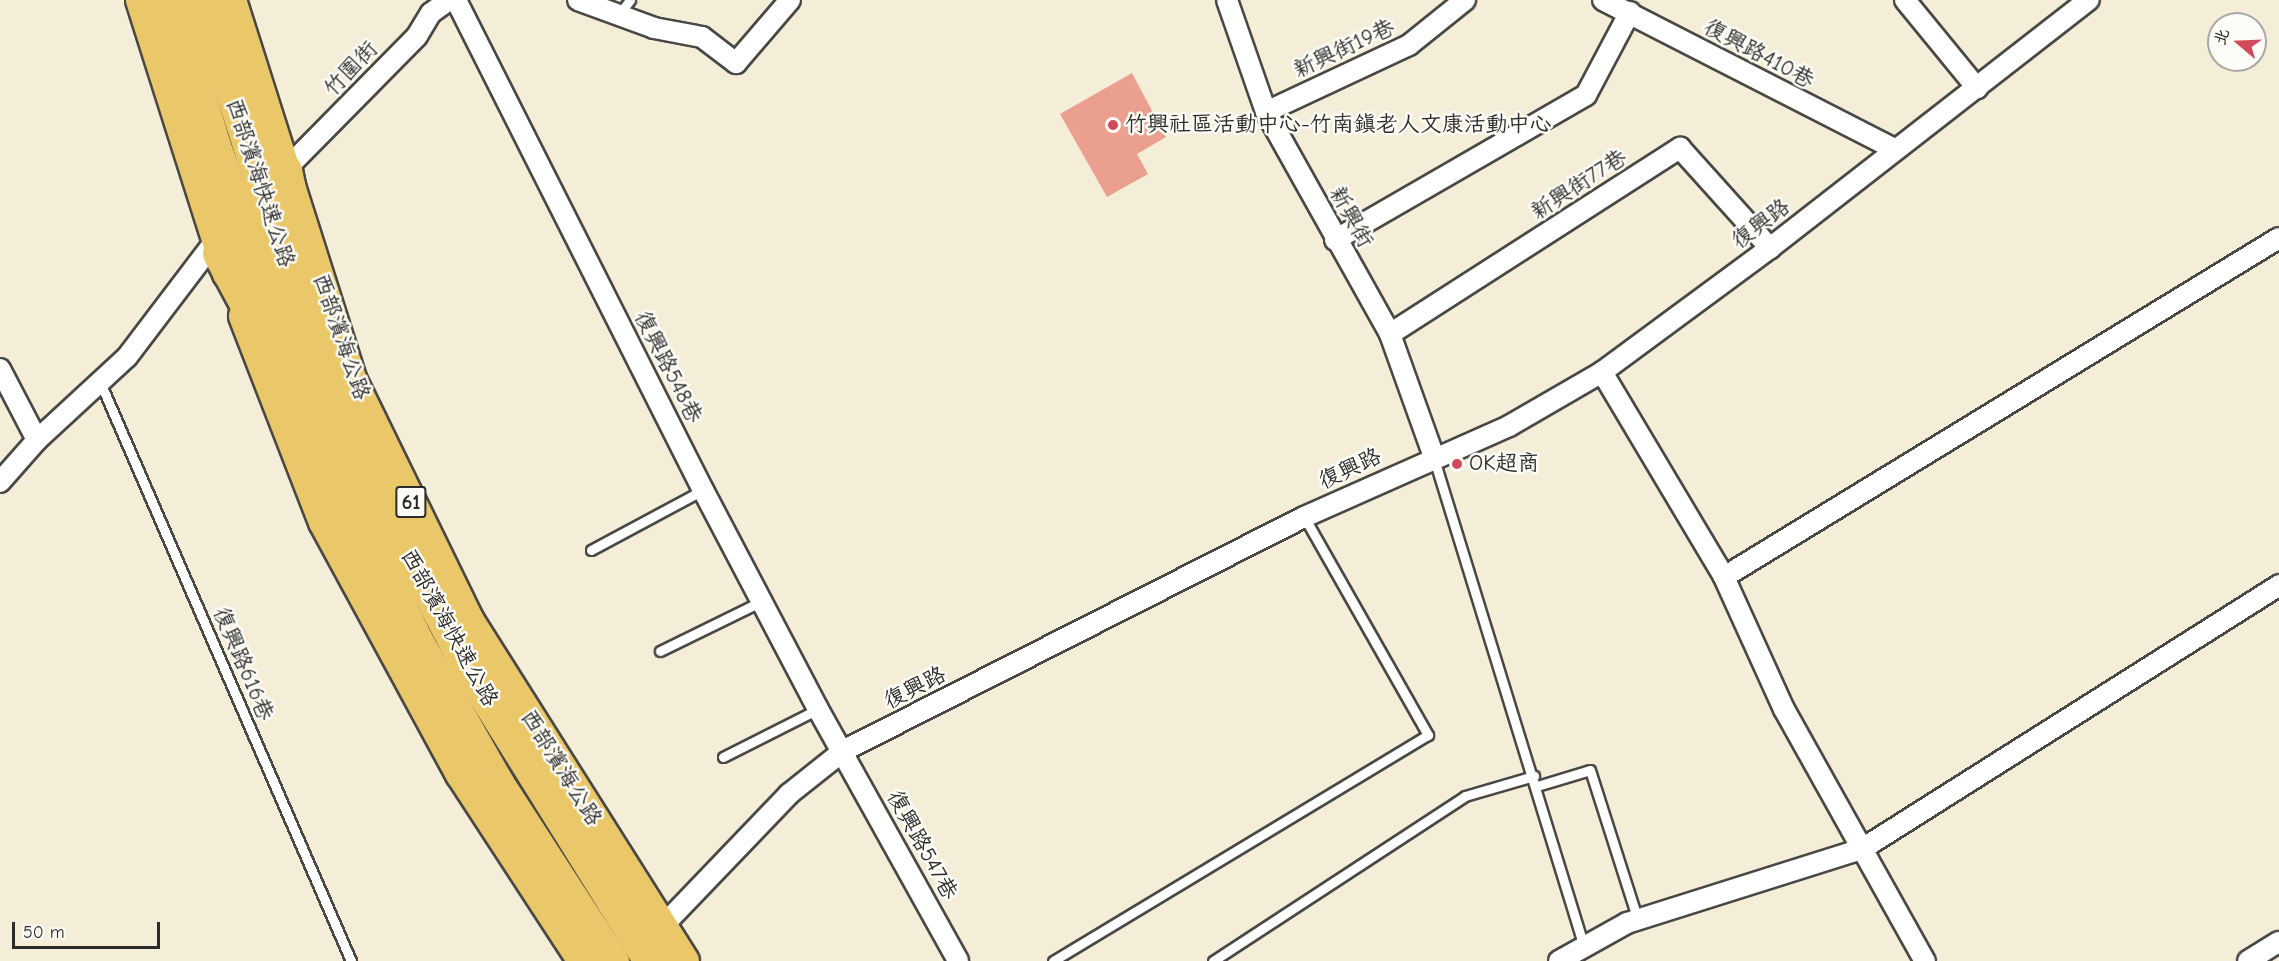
<!DOCTYPE html>
<meta charset="utf-8">
<style>
body{margin:0}
#map{position:relative;width:2279px;height:961px;overflow:hidden;background:#f4edd8;font-family:"Comic Neue","LXGW WenKai TC",sans-serif}
div>[style]{position:absolute}
.building>*{inset:0;background:#eb9f8e}
.roads{filter:drop-shadow(2px 0 #494845) drop-shadow(-2px 0 #494845) drop-shadow(0 2px #494845) drop-shadow(0 -2px #494845)}
.lane>*{height:9px;margin:-4.5px;padding:0 4.5px;transform-origin:4.5px;border-radius:4.5px;background:#fff}
.street>*{height:20px;margin:-10px;padding:0 10px;transform-origin:10px;border-radius:10px;background:#fff}
.primary>*{height:30px;margin:-15px;padding:0 15px;transform-origin:15px;border-radius:15px;background:#eac769}
.highway>*{height:33px;margin:-16.5px;padding:0 16.5px;transform-origin:16.5px;border-radius:16.5px;background:#eac769}
.dots>*{width:16px;height:16px;translate:-50% -50%;box-sizing:border-box;border:3px solid #fdfcf7;border-radius:50%}
span{translate:-50% -50%;white-space:nowrap;text-align:center;line-height:1.15;-webkit-text-stroke:5px #fdfcf7;paint-order:stroke}
.shield-label span{padding:2px 4px;background:#fdfcf7;border:2px solid;border-radius:4px;-webkit-text-stroke-width:0}
.shield-label{font-size:21px;color:#2b2b2b;font-weight:700}
.street-label{font-size:22px;color:#2b2b2b}
.poi-label{font-size:22px;color:#2b2b2b}
.left{translate:0 -50%;text-align:left}
.north{position:absolute;left:2207px;top:12px;width:60px;height:60px;box-sizing:border-box;background:#fdfcf7;border:2px solid #a9a8a5;border-radius:50%;rotate:289deg;font-size:16px;font-weight:700;line-height:24px;text-align:center;color:#2b2b2b}
.north::after{content:'';display:block;margin:auto;width:21px;height:27px;background:#d1495b;clip-path:polygon(50% 0,100% 100%,50% 72%,0 100%)}
.scale{position:absolute;left:12px;top:922px;width:148px;height:27px;box-sizing:border-box;border:3px solid #2b2b2b;border-top:0;padding-left:8px;font-size:18px;line-height:21px;white-space:nowrap;color:#2b2b2b;-webkit-text-stroke:4px #fdfcf7;paint-order:stroke}
</style>
<div id="map">
<div class="building">
<i style="clip-path:polygon(1132px 73px,1166px 137px,1137px 154px,1148px 174px,1107px 197px,1060px 114px)"></i>
</div>
<div class="roads">
<div class="lane">
<i style="left:619px;top:14px;width:18px;rotate:-52deg"></i>
<i style="left:100px;top:382px;width:631px;rotate:66.56deg"></i>
<i style="left:1434px;top:459px;width:511px;rotate:72.91deg"></i>
<i style="left:591px;top:550px;width:127px;rotate:-28.2deg"></i>
<i style="left:660px;top:651px;width:114px;rotate:-26.1deg"></i>
<i style="left:723px;top:757px;width:106px;rotate:-26.8deg"></i>
<i style="left:1537px;top:786px;width:55px;rotate:-16.8deg"></i>
<i style="left:1590px;top:770px;width:157px;rotate:72.3deg"></i>
<i style="left:1053px;top:961px;width:438px;rotate:-31.1deg"></i>
<i style="left:1428px;top:735px;width:251px;rotate:-119.6deg"></i>
<i style="left:1213px;top:961px;width:301px;rotate:-33.2deg"></i>
<i style="left:1465px;top:796px;width:72px;rotate:-16.2deg"></i>
</div>
<div class="street">
<i style="left:456px;top:0;width:549px;rotate:63.25deg"></i>
<i style="left:703px;top:490px;width:247px;rotate:62.3deg"></i>
<i style="left:818px;top:709px;width:288px;rotate:60.9deg"></i>
<i style="left:578px;top:0;width:81px;rotate:20.2deg"></i>
<i style="left:654px;top:28px;width:49px;rotate:10.6deg"></i>
<i style="left:702px;top:37px;width:43px;rotate:37.4deg"></i>
<i style="left:736px;top:63px;width:83px;rotate:-49.4deg"></i>
<i style="left:1227px;top:0;width:119px;rotate:70.8deg"></i>
<i style="left:1266px;top:112px;width:254px;rotate:60.8deg"></i>
<i style="left:1390px;top:334px;width:131px;rotate:70.3deg"></i>
<i style="left:1603px;top:0;width:327px;rotate:27.1deg"></i>
<i style="left:1905px;top:0;width:114px;rotate:50.7deg"></i>
<i style="left:1266px;top:112px;width:158px;rotate:-25.1deg"></i>
<i style="left:1409px;top:45px;width:72px;rotate:-38.8deg"></i>
<i style="left:285px;top:170px;width:188px;rotate:-45.4deg"></i>
<i style="left:417px;top:36px;width:27px;rotate:-59deg"></i>
<i style="left:431px;top:13px;width:22px;rotate:-36deg"></i>
<i style="left:1335px;top:240px;width:290px;rotate:-30deg"></i>
<i style="left:1586px;top:95px;width:94px;rotate:-62.1deg"></i>
<i style="left:1390px;top:334px;width:345px;rotate:-32.7deg"></i>
<i style="left:1680px;top:148px;width:135px;rotate:48deg"></i>
<i style="left:0;top:369px;width:80px;rotate:62.5deg"></i>
<i style="left:1602px;top:372px;width:239px;rotate:59.2deg"></i>
<i style="left:1724px;top:577px;width:145px;rotate:65.6deg"></i>
<i style="left:1784px;top:709px;width:289px;rotate:60.8deg"></i>
<i style="left:0;top:482px;width:56px;rotate:-48.6deg"></i>
<i style="left:37px;top:440px;width:122px;rotate:-42.7deg"></i>
<i style="left:127px;top:357px;width:146px;rotate:-52.8deg"></i>
<i style="left:1724px;top:577px;width:650px;rotate:-31.42deg"></i>
<i style="left:654px;top:935px;width:195px;rotate:-46.2deg"></i>
<i style="left:789px;top:794px;width:69px;rotate:-38.5deg"></i>
<i style="left:843px;top:751px;width:517px;rotate:-26.91deg"></i>
<i style="left:1304px;top:517px;width:224px;rotate:-23.9deg"></i>
<i style="left:1509px;top:426px;width:108px;rotate:-30.1deg"></i>
<i style="left:1602px;top:372px;width:209px;rotate:-36.4deg"></i>
<i style="left:1770px;top:248px;width:404px;rotate:-37.9deg"></i>
<i style="left:1559px;top:961px;width:78px;rotate:-29.2deg"></i>
<i style="left:1627px;top:923px;width:246px;rotate:-17.5deg"></i>
<i style="left:1862px;top:849px;width:494px;rotate:-32.3deg"></i>
<i style="left:2248px;top:961px;width:36px;rotate:-32deg"></i>
</div>
<div class="primary">
<i style="left:141px;top:0;width:287px;rotate:72.4deg"></i>
<i style="left:231px;top:0;width:400px;rotate:72.4deg"></i>
<i style="left:352px;top:381px;width:267px;rotate:64deg"></i>
<i style="left:469px;top:621px;width:402px;rotate:57.7deg"></i>
<i style="left:244px;top:316px;width:221px;rotate:68.8deg"></i>
<i style="left:324px;top:522px;width:287px;rotate:61.5deg"></i>
<i style="left:461px;top:774px;width:223px;rotate:56.9deg"></i>
</div>
<div class="highway">
<i style="left:171px;top:0;width:149px;rotate:73.6deg"></i>
<i style="left:213px;top:143px;width:310px;rotate:70.6deg"></i>
<i style="left:316px;top:435px;width:233px;rotate:64deg"></i>
<i style="left:418px;top:644px;width:160px;rotate:60.4deg"></i>
<i style="left:497px;top:783px;width:212px;rotate:57.1deg"></i>
<i style="left:203px;top:0;width:429px;rotate:72.4deg"></i>
<i style="left:333px;top:409px;width:298px;rotate:62.4deg"></i>
<i style="left:471px;top:673px;width:339px;rotate:58.1deg"></i>
<i style="left:285px;top:170px;width:95px;rotate:78.5deg"></i>
<i style="left:219px;top:253px;width:98px;rotate:61.9deg"></i>
</div>
</div>
<div class="dots">
<i style="left:1113px;top:125px;background:#d1495b"></i>
<i style="left:1457px;top:464px;background:#d1495b"></i>
</div>
<div class="shield-label">
<span style="left:411px;top:502px">61</span>
</div>
<div class="street-label">
<span style="left:1344px;top:49px;rotate:-25deg">新興街19巷</span>
<span style="left:1759px;top:54px;rotate:28deg">復興路410巷</span>
<span style="left:351px;top:69px;rotate:-46deg">竹圍街</span>
<span style="left:260px;top:183px;rotate:72deg">西部濱海快速公路</span>
<span style="left:1579px;top:185px;rotate:-33deg">新興街77巷</span>
<span style="left:1351px;top:217px;rotate:61deg">新興街</span>
<span style="left:1761px;top:224px;rotate:-37deg">復興路</span>
<span style="left:341px;top:337px;rotate:71deg">西部濱海公路</span>
<span style="left:668px;top:367px;rotate:63deg">復興路548巷</span>
<span style="left:1350px;top:469px;rotate:-25deg">復興路</span>
<span style="left:449px;top:628px;rotate:61deg">西部濱海快速公路</span>
<span style="left:243px;top:664px;rotate:67deg">復興路616巷</span>
<span style="left:915px;top:688px;rotate:-27deg">復興路</span>
<span style="left:561px;top:768px;rotate:58deg">西部濱海公路</span>
<span style="left:922px;top:845px;rotate:61deg">復興路547巷</span>
</div>
<div class="poi-label">
<span class="left" style="left:1125px;top:125px">竹興社區活動中心-竹南鎮老人文康活動中心</span>
<span class="left" style="left:1469px;top:464px">OK超商</span>
</div>
<div class="north">北</div>
<div class="scale">50 m</div>
</div>
